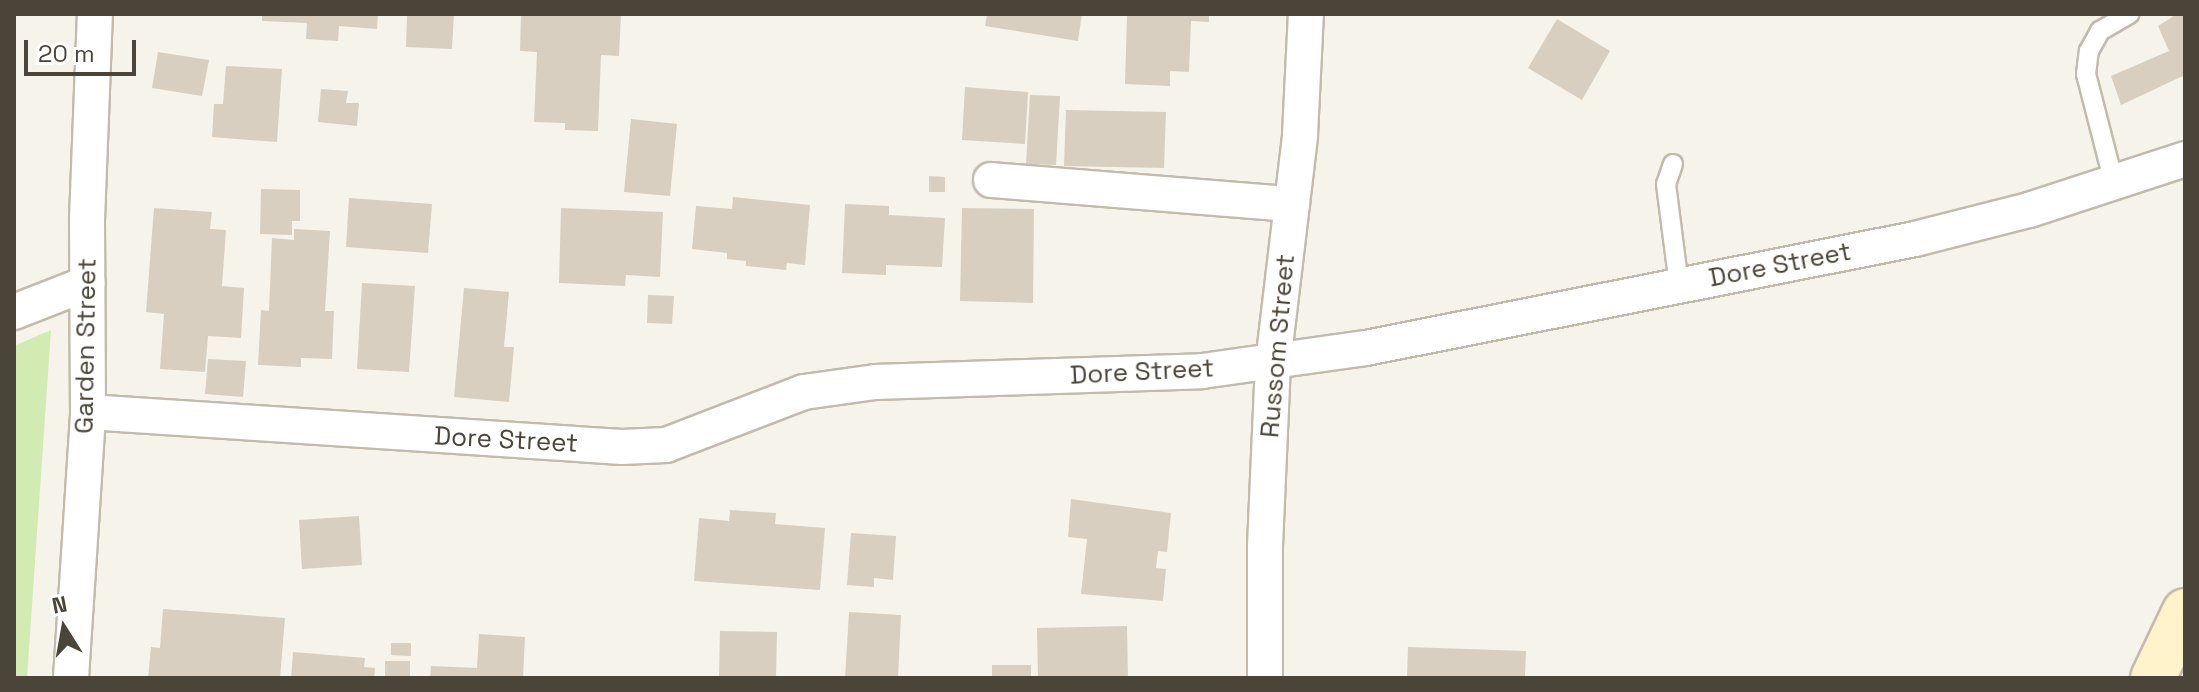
<!DOCTYPE html>
<style>
body{margin:0}
#map{position:relative;width:2199px;height:692px;overflow:hidden;background:#f6f3eb;font-family:"Space Grotesk",sans-serif}
div>[style]{position:absolute}
.green>*{inset:0;background:#d1ebb3}
.building>*{inset:0;background:#d8cfc0}
.roads{filter:drop-shadow(2px 0 #c2bbad) drop-shadow(-2px 0 #c2bbad) drop-shadow(0 2px #c2bbad) drop-shadow(0 -2px #c2bbad)}
.lane>*{height:18px;margin:-9px;padding:0 9px;transform-origin:9px;border-radius:9px;background:#fff}
.street>*{height:34px;margin:-17px;padding:0 17px;transform-origin:17px;border-radius:17px;background:#fff}
.secondary>*{height:44px;margin:-22px;padding:0 22px;transform-origin:22px;border-radius:22px;background:#fff3cc}
span{translate:-50% -50%;white-space:nowrap;text-align:center;line-height:1.15;-webkit-text-stroke:7px #fff;paint-order:stroke}
.street-label{font-size:26px;color:#4b4438}
.frame{position:absolute;inset:0;border:16px solid #4b4438;pointer-events:none}
.north{position:absolute;left:24px;top:588px;width:80px;height:80px;-webkit-text-stroke:6px #fff;paint-order:stroke;rotate:349deg;font-size:22px;font-weight:700;line-height:32px;text-align:center;color:#4b4438}
.north::after{content:'';display:block;margin:auto;width:28px;height:36px;background:#4b4438;clip-path:polygon(50% 0,100% 100%,50% 72%,0 100%)}
.scale{position:absolute;left:24px;top:40px;width:112px;height:36px;box-sizing:border-box;border:4px solid #4b4438;border-top:0;padding-left:10px;font-size:24px;line-height:28px;white-space:nowrap;color:#4b4438;-webkit-text-stroke:6px #fff;paint-order:stroke}
</style>
<div id="map">
<div class="green">
<i style="clip-path:polygon(51px 330px,27px 678px,14px 678px,14px 346px)"></i>
</div>
<div class="building">
<i style="clip-path:polygon(262px 14px,378px 14px,377px 29px,339px 26px,338px 41px,306px 39px,307px 23px,262px 21px)"></i>
<i style="clip-path:polygon(407px 14px,454px 14px,452px 49px,406px 47px)"></i>
<i style="clip-path:polygon(521px 14px,621px 14px,619px 56px,601px 55px,598px 131px,565px 130px,565px 123px,534px 122px,537px 52px,520px 51px)"></i>
<i style="clip-path:polygon(987px 14px,1082px 14px,1078px 41px,985px 26px)"></i>
<i style="clip-path:polygon(1127px 14px,1209px 14px,1209px 22px,1191px 21px,1189px 72px,1170px 71px,1170px 86px,1125px 84px)"></i>
<i style="clip-path:polygon(2177px 14px,2185px 14px,2185px 75px,2121px 105px,2111px 76px,2169px 51px,2158px 26px)"></i>
<i style="clip-path:polygon(1557px 19px,1610px 51px,1582px 100px,1528px 68px)"></i>
<i style="clip-path:polygon(158px 52px,209px 60px,202px 96px,152px 88px)"></i>
<i style="clip-path:polygon(226px 66px,282px 69px,277px 142px,212px 137px,214px 104px,223px 104px)"></i>
<i style="clip-path:polygon(965px 87px,1028px 92px,1025px 144px,962px 140px)"></i>
<i style="clip-path:polygon(321px 89px,348px 91px,346px 103px,359px 103px,357px 126px,318px 122px)"></i>
<i style="clip-path:polygon(1030px 95px,1060px 96px,1056px 165px,1026px 164px)"></i>
<i style="clip-path:polygon(1066px 110px,1166px 112px,1164px 168px,1064px 166px)"></i>
<i style="clip-path:polygon(631px 119px,677px 124px,670px 196px,624px 192px)"></i>
<i style="clip-path:polygon(929px 176px,945px 177px,945px 192px,929px 192px)"></i>
<i style="clip-path:polygon(261px 189px,300px 190px,300px 221px,292px 221px,292px 235px,260px 234px)"></i>
<i style="clip-path:polygon(733px 197px,810px 205px,805px 265px,787px 263px,786px 270px,746px 266px,746px 261px,727px 259px,727px 253px,692px 249px,696px 206px,732px 209px)"></i>
<i style="clip-path:polygon(349px 198px,432px 204px,428px 253px,346px 247px)"></i>
<i style="clip-path:polygon(845px 204px,889px 206px,889px 215px,945px 218px,942px 267px,886px 265px,886px 275px,842px 273px)"></i>
<i style="clip-path:polygon(154px 208px,212px 212px,210px 229px,226px 230px,222px 286px,244px 288px,241px 338px,208px 336px,205px 372px,160px 369px,164px 314px,146px 312px)"></i>
<i style="clip-path:polygon(561px 208px,663px 212px,660px 277px,626px 275px,625px 286px,559px 283px)"></i>
<i style="clip-path:polygon(962px 208px,1034px 209px,1033px 303px,960px 301px)"></i>
<i style="clip-path:polygon(294px 229px,330px 231px,325px 311px,334px 311px,332px 359px,301px 358px,301px 367px,258px 365px,261px 310px,269px 311px,272px 238px,294px 240px)"></i>
<i style="clip-path:polygon(362px 283px,415px 286px,409px 372px,357px 369px)"></i>
<i style="clip-path:polygon(464px 288px,509px 292px,504px 347px,514px 347px,509px 402px,454px 397px)"></i>
<i style="clip-path:polygon(648px 295px,674px 296px,672px 324px,647px 323px)"></i>
<i style="clip-path:polygon(208px 359px,246px 361px,243px 397px,205px 394px)"></i>
<i style="clip-path:polygon(1071px 499px,1171px 513px,1167px 552px,1158px 551px,1156px 568px,1166px 569px,1163px 601px,1081px 594px,1087px 539px,1068px 537px)"></i>
<i style="clip-path:polygon(730px 510px,776px 513px,775px 524px,825px 528px,820px 590px,694px 581px,699px 518px,729px 521px)"></i>
<i style="clip-path:polygon(359px 516px,362px 565px,302px 569px,299px 520px)"></i>
<i style="clip-path:polygon(851px 533px,896px 536px,893px 580px,874px 578px,874px 587px,847px 585px)"></i>
<i style="clip-path:polygon(163px 609px,285px 618px,280px 678px,148px 678px,151px 647px,160px 648px)"></i>
<i style="clip-path:polygon(849px 612px,901px 615px,898px 678px,845px 678px)"></i>
<i style="clip-path:polygon(1127px 626px,1128px 678px,1038px 678px,1037px 628px)"></i>
<i style="clip-path:polygon(720px 631px,777px 632px,776px 677px,719px 676px)"></i>
<i style="clip-path:polygon(479px 634px,525px 637px,523px 678px,430px 678px,431px 666px,477px 668px)"></i>
<i style="clip-path:polygon(391px 643px,411px 643px,411px 656px,391px 655px)"></i>
<i style="clip-path:polygon(1408px 647px,1526px 651px,1525px 676px,1407px 678px)"></i>
<i style="clip-path:polygon(293px 652px,365px 658px,364px 667px,375px 668px,374px 678px,291px 678px)"></i>
<i style="clip-path:polygon(385px 661px,410px 661px,410px 678px,385px 678px)"></i>
<i style="clip-path:polygon(992px 665px,1031px 665px,1031px 678px,992px 678px)"></i>
</div>
<div class="roads">
<div class="lane">
<i style="left:1673px;top:164px;width:21px;rotate:109deg"></i>
<i style="left:1666px;top:184px;width:103px;rotate:82.7deg"></i>
<i style="left:2114px;top:183px;width:113px;rotate:-104.4deg"></i>
<i style="left:2086px;top:74px;width:23px;rotate:-83deg"></i>
<i style="left:2089px;top:51px;width:23px;rotate:-61deg"></i>
<i style="left:2100px;top:31px;width:34px;rotate:-30deg"></i>
</div>
<div class="street">
<i style="left:991px;top:180px;width:302px;rotate:4.6deg"></i>
<i style="left:14px;top:312px;width:79px;rotate:-21.4deg"></i>
<i style="left:88px;top:412px;width:535px;rotate:3.75deg"></i>
<i style="left:622px;top:447px;width:44px;rotate:-2.6deg"></i>
<i style="left:666px;top:445px;width:148px;rotate:-21deg"></i>
<i style="left:804px;top:392px;width:72px;rotate:-8deg"></i>
<i style="left:875px;top:382px;width:327px;rotate:-1.9deg"></i>
<i style="left:1202px;top:371px;width:166px;rotate:-8deg"></i>
<i style="left:1366px;top:348px;width:560px;rotate:-11.23deg"></i>
<i style="left:1915px;top:239px;width:118px;rotate:-14.3deg"></i>
<i style="left:2029px;top:210px;width:164px;rotate:-18.1deg"></i>
<i style="left:71px;top:678px;width:267px;rotate:-86.3deg"></i>
<i style="left:88px;top:412px;width:192px;rotate:-90.3deg"></i>
<i style="left:87px;top:220px;width:206px;rotate:-87.8deg"></i>
<i style="left:1265px;top:678px;width:132px;rotate:-90deg"></i>
<i style="left:1265px;top:546px;width:183px;rotate:-87.5deg"></i>
<i style="left:1273px;top:363px;width:230px;rotate:-83.2deg"></i>
<i style="left:1300px;top:135px;width:121px;rotate:-87.2deg"></i>
</div>
<div class="secondary">
<i style="left:2153px;top:678px;width:74px;rotate:-64.5deg"></i>
</div>
</div>
<div class="street-label">
<span style="left:1780px;top:265px;rotate:-11deg">Dore Street</span>
<span style="left:86px;top:346px;rotate:-89deg">Garden Street</span>
<span style="left:1278px;top:346px;rotate:-85deg">Russom Street</span>
<span style="left:1142px;top:372px;rotate:-3deg">Dore Street</span>
<span style="left:506px;top:440px;rotate:3deg">Dore Street</span>
</div>
<div class="frame"></div>
<div class="north">N</div>
<div class="scale">20 m</div>
</div>
